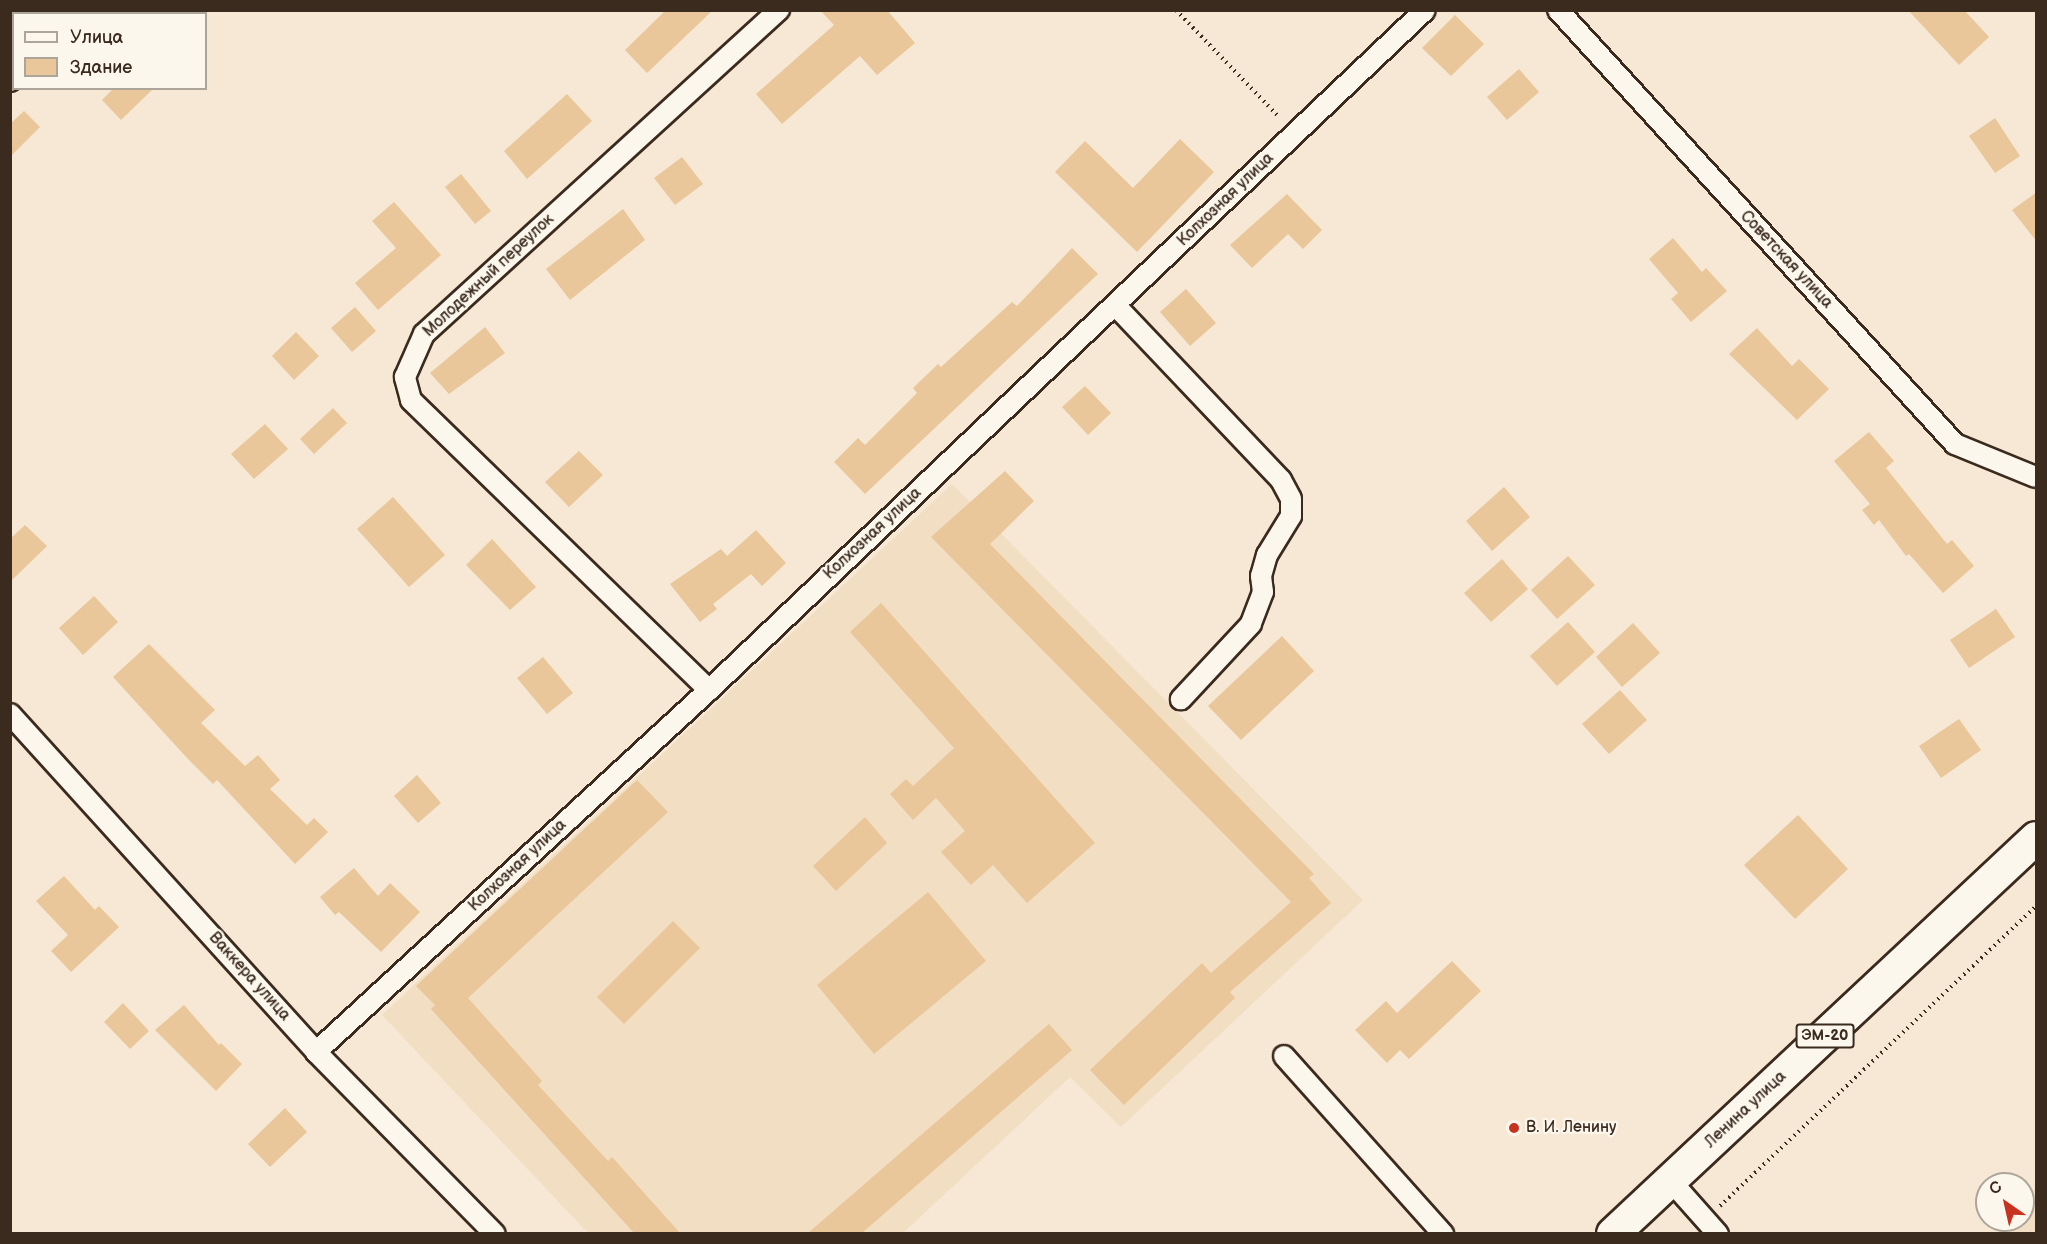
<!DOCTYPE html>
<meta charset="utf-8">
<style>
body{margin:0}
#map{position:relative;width:2047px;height:1244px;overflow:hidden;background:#f6e8d4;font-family:"Balsamiq Sans",sans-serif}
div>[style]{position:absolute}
.built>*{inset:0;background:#f2dec3}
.building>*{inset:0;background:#eac69b}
.path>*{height:4px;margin-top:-2px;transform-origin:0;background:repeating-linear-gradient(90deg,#3b2a1e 0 1.5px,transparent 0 6px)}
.roads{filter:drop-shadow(2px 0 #3b2a1e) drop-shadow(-2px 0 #3b2a1e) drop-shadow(0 2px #3b2a1e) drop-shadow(0 -2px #3b2a1e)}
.street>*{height:20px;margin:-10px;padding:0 10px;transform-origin:10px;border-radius:10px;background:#fbf7ec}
.primary>*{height:32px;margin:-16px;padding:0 16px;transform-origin:16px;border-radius:16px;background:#fbf7ec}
.dots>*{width:16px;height:16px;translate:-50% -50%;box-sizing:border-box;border:3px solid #fbf7ec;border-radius:50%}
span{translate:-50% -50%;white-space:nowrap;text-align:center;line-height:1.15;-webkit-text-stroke:4.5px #fbf7ec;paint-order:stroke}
.shield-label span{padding:2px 4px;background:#fbf7ec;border:2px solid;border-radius:4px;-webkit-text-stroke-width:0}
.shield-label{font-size:15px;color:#3b2a1e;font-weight:700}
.street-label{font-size:16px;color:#3b2a1e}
.poi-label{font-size:16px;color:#3b2a1e}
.left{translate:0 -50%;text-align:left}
.frame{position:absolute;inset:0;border:12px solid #3b2a1e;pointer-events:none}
.legend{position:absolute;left:12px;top:12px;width:195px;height:78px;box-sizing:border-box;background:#fbf7ec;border:2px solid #aea59a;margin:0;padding:8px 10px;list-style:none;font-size:18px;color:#3b2a1e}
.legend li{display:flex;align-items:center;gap:12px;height:30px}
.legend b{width:30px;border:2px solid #aea59a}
.north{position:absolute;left:1975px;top:1172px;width:60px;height:60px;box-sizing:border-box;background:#fbf7ec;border:2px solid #aea59a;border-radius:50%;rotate:326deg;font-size:16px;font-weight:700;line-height:24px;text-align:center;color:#3b2a1e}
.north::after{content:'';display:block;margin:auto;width:21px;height:27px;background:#c8321e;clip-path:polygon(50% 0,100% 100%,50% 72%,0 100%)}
</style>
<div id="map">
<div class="built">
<i style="clip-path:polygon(11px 10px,56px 10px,56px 11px,14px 14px,11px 55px)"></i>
<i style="clip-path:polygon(952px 484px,1363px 900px,1121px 1127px,1070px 1077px,903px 1233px,588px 1233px,382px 1015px)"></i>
<i style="clip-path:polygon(2036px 1188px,2036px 1233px,2001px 1233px,1994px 1226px,2001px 1220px,2023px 1220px,2023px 1200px)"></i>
</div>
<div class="building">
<i style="clip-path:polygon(666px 10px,713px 10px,647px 73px,625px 50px)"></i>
<i style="clip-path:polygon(820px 10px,887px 10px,915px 43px,877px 75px,860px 56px,782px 124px,756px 94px,834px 25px)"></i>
<i style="clip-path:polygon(1908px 10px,1964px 10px,1989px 37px,1959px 65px)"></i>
<i style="clip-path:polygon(1455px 15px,1484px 44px,1451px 76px,1422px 48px)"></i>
<i style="clip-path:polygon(1519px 69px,1539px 92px,1507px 120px,1487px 97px)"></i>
<i style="clip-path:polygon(114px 88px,154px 88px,121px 120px,102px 100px)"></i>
<i style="clip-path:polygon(567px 94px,592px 121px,527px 179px,504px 151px)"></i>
<i style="clip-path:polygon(24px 111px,40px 127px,10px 157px,10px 124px)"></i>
<i style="clip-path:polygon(1995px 118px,2020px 156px,1995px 173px,1969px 136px)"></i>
<i style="clip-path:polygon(1180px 139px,1214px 172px,1137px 252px,1055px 172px,1085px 141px,1133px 188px)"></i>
<i style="clip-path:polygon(682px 157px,703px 184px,675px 205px,654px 178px)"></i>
<i style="clip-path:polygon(461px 174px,491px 211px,475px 224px,445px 187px)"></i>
<i style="clip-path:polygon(2037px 192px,2037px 242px,2012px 210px)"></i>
<i style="clip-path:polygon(1287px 194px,1322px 230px,1303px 249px,1288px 234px,1252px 268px,1230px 245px)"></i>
<i style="clip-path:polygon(394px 202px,441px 255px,378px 310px,355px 283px,396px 248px,372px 221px)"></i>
<i style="clip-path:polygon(623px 209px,645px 240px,570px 300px,546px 269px)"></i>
<i style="clip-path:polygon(1673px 238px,1702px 272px,1706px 268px,1727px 291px,1691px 322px,1671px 299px,1678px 293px,1649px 259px)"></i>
<i style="clip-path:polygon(1072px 248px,1098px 274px,865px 494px,834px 462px,858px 438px,865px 445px,917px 393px,913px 388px,938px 364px,941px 367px,1012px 302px,1017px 306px)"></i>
<i style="clip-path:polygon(1186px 289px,1216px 323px,1190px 346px,1160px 312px)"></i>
<i style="clip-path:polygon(355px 307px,376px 331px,352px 352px,331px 328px)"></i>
<i style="clip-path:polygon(485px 327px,505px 353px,449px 394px,430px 373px)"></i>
<i style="clip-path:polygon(1757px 328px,1792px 366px,1799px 359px,1829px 389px,1797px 420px,1729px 354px)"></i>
<i style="clip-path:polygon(296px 332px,319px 356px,294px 380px,272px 356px)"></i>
<i style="clip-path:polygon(1085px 386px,1111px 413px,1088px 435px,1062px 407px)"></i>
<i style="clip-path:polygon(333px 408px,347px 423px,314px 454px,300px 439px)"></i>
<i style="clip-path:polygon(265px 424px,288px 449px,254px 479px,231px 454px)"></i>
<i style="clip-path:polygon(1869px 432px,1894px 461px,1886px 468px,1947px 544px,1952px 540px,1974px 566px,1943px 593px,1909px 554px,1906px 556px,1879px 520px,1874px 525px,1862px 510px,1870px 504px,1834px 461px)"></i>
<i style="clip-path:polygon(579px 451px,603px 475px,569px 507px,545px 482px)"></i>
<i style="clip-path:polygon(1005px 471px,1034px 501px,990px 544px,1314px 874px,1309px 878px,1331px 903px,1230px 992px,1235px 998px,1124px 1105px,1090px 1070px,1202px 963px,1211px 973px,1291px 902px,931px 537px)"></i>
<i style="clip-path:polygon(1504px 487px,1530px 517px,1492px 551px,1466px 521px)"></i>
<i style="clip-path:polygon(393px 497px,445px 555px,409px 587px,357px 529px)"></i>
<i style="clip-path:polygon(25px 525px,47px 546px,10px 582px,10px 539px)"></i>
<i style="clip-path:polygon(756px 530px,786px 563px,762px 586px,751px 574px,713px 604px,717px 609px,700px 622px,670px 584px,721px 549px,727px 556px)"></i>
<i style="clip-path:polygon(492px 539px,536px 587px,510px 610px,466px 565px)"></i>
<i style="clip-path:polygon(1568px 556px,1595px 585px,1557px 619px,1531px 590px)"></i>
<i style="clip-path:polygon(1502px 559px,1528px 589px,1491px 622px,1464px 593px)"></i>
<i style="clip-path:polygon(94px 596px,118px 622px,83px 655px,59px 628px)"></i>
<i style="clip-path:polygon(881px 603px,1095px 843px,1027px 903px,993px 865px,971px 885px,941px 852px,965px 831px,936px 798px,913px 820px,890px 794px,906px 779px,913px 786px,954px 748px,850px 632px)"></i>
<i style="clip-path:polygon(1996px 609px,2015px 637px,1969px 668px,1950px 640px)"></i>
<i style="clip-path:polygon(1568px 622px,1595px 652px,1557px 686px,1530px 656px)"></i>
<i style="clip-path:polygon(1633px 623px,1660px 653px,1622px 687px,1596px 657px)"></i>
<i style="clip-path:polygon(1282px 636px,1314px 671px,1241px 740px,1208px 706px)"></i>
<i style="clip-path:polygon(149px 644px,215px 710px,201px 723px,245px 766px,258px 755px,280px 780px,270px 789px,307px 825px,314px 818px,328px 832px,295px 864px,217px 780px,213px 784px,188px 759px,113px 677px)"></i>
<i style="clip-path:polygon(543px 657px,573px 693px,547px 714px,517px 678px)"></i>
<i style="clip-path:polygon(1620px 690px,1647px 720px,1609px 754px,1582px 724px)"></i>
<i style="clip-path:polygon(1959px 719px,1981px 750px,1941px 778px,1919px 746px)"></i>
<i style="clip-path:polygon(417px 775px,441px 803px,418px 823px,394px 796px)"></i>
<i style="clip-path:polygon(637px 780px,668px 812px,468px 998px,542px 1081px,538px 1085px,608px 1161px,612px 1157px,680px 1233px,634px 1233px,431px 1009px,435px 1005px,416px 986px)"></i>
<i style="clip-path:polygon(1798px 815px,1848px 869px,1795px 919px,1744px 865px)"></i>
<i style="clip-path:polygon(865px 817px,887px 843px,836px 891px,813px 866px)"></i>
<i style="clip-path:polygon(354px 868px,378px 896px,390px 883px,420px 912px,381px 952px,339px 912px,335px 915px,320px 897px)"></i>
<i style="clip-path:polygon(64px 876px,95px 910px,99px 906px,119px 927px,71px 972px,51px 951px,68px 935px,36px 901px)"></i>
<i style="clip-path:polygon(928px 892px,986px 961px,874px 1054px,817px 985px)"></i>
<i style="clip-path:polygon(673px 921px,700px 948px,624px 1024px,597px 997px)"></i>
<i style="clip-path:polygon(1452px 961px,1481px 991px,1409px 1059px,1400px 1050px,1387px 1063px,1355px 1030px,1386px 1001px,1397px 1013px)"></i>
<i style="clip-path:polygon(123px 1003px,149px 1031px,130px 1049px,104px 1022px)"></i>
<i style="clip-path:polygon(184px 1005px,219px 1045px,221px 1043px,242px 1064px,216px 1091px,155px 1030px)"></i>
<i style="clip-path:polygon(1049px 1024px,1072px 1050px,862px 1233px,808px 1233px)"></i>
<i style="clip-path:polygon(285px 1108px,307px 1132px,270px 1167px,248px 1144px)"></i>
</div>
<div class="path">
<i style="left:1176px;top:10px;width:150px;rotate:46.1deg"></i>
<i style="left:1720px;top:1206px;width:436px;rotate:-43.5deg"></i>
</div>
<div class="roads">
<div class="street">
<i style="left:1558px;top:10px;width:588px;rotate:47.55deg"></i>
<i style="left:1955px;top:444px;width:87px;rotate:22.2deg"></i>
<i style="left:83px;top:14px;width:5px;rotate:-53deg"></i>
<i style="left:10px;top:81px;width:5px;rotate:-37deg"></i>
<i style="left:1115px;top:305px;width:241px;rotate:46.5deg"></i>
<i style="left:1281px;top:480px;width:21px;rotate:62deg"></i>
<i style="left:1291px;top:499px;width:17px;rotate:90deg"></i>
<i style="left:1291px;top:516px;width:46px;rotate:121.6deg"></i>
<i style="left:1267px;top:555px;width:22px;rotate:106deg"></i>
<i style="left:1261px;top:576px;width:16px;rotate:83deg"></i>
<i style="left:1263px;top:592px;width:34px;rotate:111deg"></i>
<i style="left:1251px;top:624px;width:103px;rotate:133deg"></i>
<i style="left:709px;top:690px;width:416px;rotate:-135.8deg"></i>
<i style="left:411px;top:400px;width:24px;rotate:-105deg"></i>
<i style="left:405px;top:377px;width:47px;rotate:-66.2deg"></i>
<i style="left:424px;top:334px;width:481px;rotate:-42.4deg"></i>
<i style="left:10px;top:714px;width:456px;rotate:47.8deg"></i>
<i style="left:316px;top:1052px;width:255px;rotate:45.5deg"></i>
<i style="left:316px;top:1052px;width:534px;rotate:-42.65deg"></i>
<i style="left:709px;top:690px;width:987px;rotate:-43.52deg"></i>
<i style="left:1284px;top:1056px;width:239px;rotate:48.2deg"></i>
<i style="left:1670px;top:1180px;width:72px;rotate:48.4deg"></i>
</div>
<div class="primary">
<i style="left:1613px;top:1234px;width:579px;rotate:-43.11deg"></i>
</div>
</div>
<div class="dots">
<i style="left:1514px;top:1128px;background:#c8321e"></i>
</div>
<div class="shield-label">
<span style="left:1825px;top:1036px">ЭМ-20</span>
</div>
<div class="street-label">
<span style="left:1226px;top:200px;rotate:-44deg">Колхозная улица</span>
<span style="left:1786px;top:260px;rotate:47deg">Советская улица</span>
<span style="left:489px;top:276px;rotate:-43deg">Молодежный переулок</span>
<span style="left:873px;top:534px;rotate:-43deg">Колхозная улица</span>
<span style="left:518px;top:866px;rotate:-43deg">Колхозная улица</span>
<span style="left:249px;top:977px;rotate:48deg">Ваккера улица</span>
<span style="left:1746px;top:1110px;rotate:-43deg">Ленина улица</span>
</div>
<div class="poi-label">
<span class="left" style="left:1526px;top:1128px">В. И. Ленину</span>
</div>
<div class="frame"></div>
<ul class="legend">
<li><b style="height:8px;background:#fbf7ec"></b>Улица</li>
<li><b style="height:16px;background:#eac69b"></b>Здание</li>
</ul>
<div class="north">С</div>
</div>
